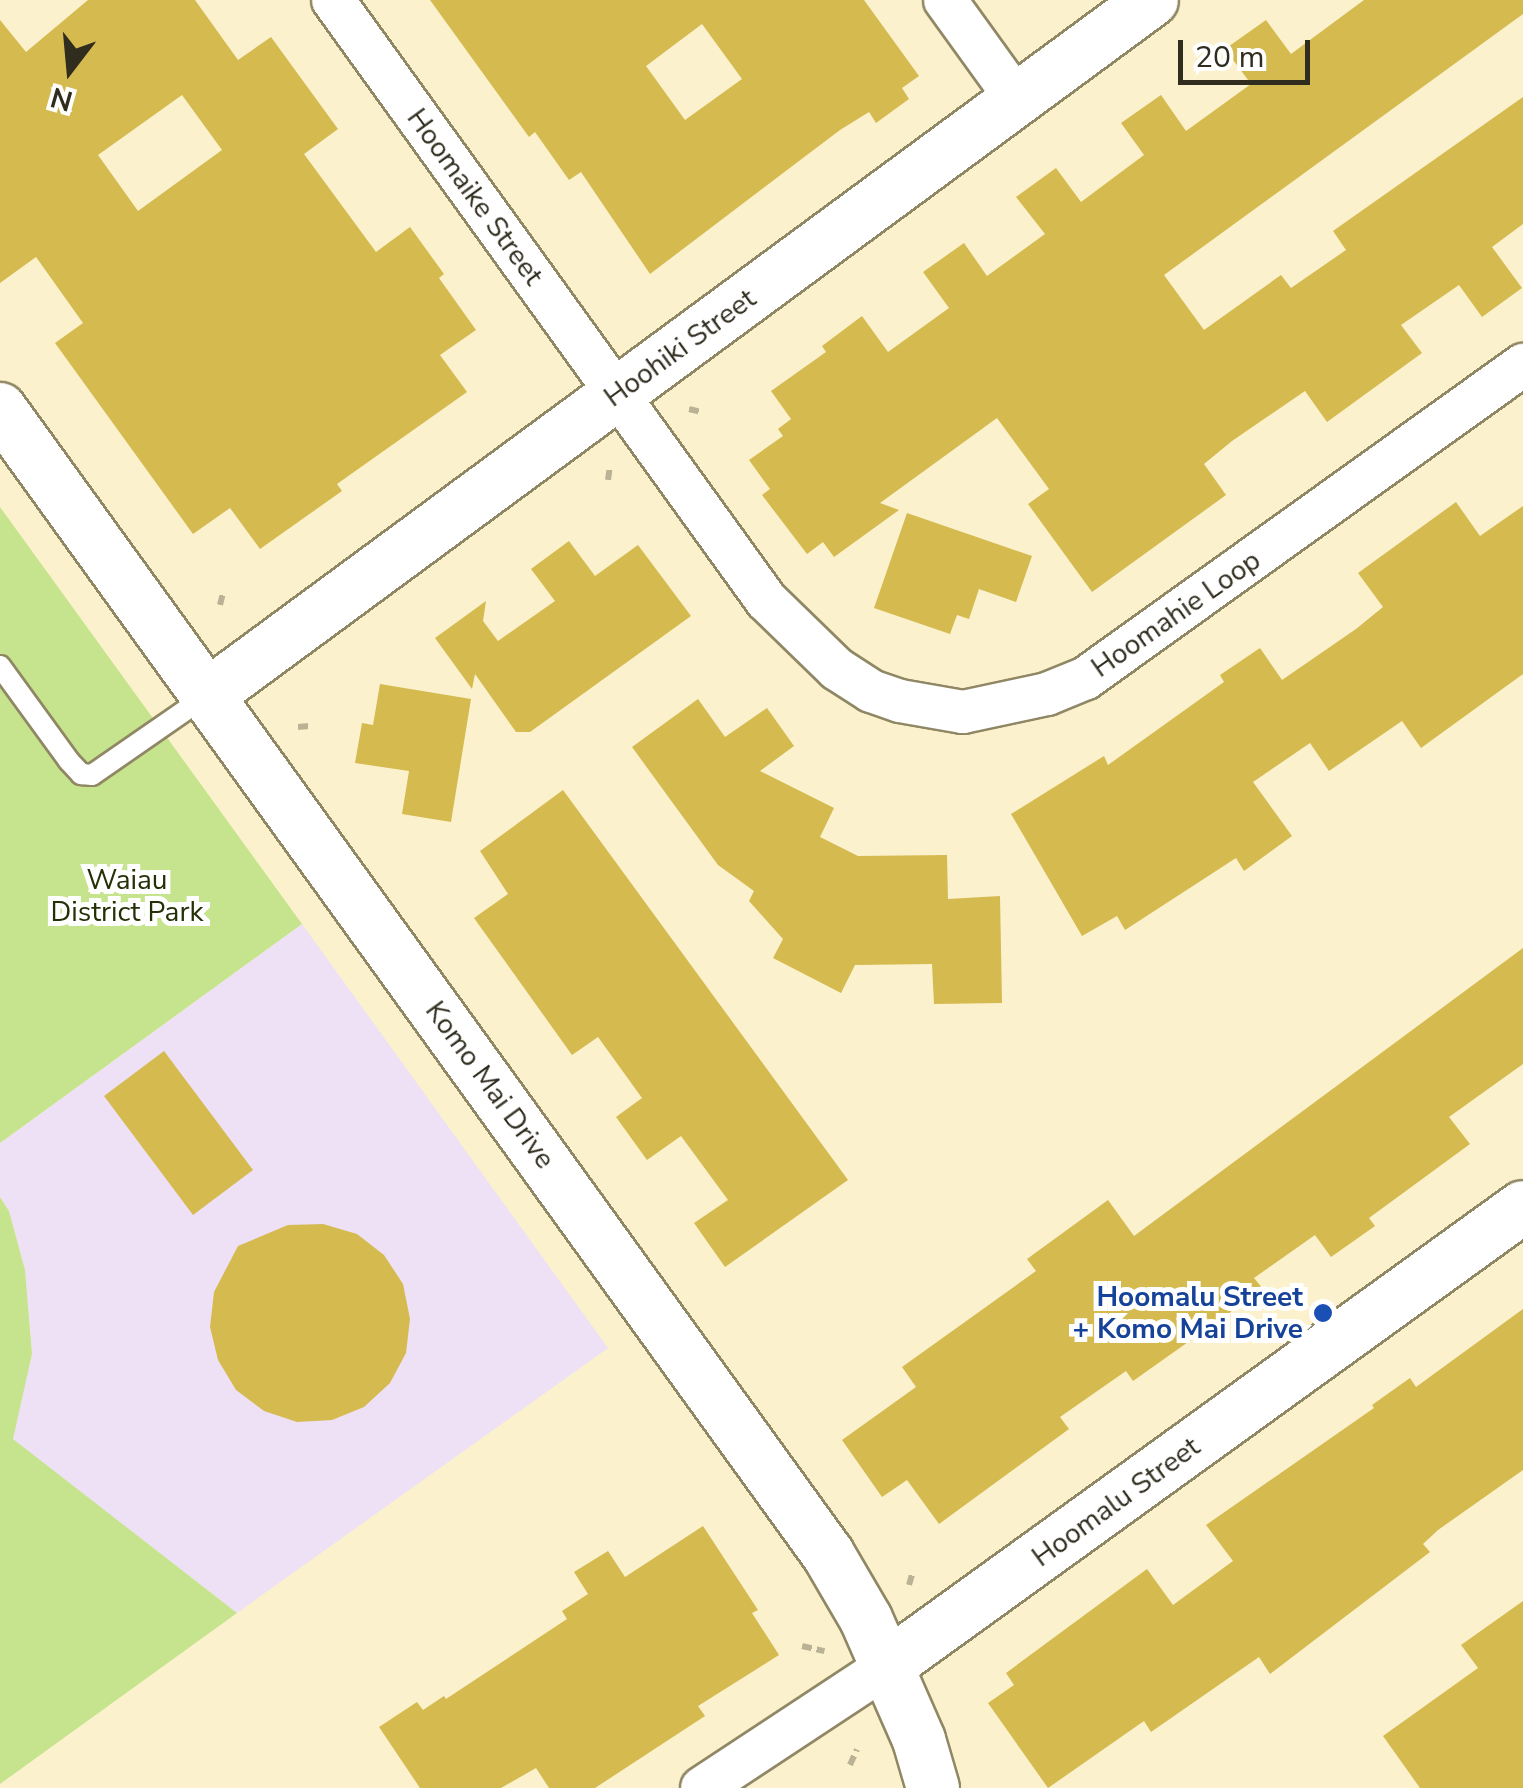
<!DOCTYPE html>
<style>
body{margin:0}
#map{position:relative;width:1523px;height:1788px;overflow:hidden;background:#fbf1cc;font-family:"Nunito Sans",sans-serif}
div>[style]{position:absolute}
.industrial>*{inset:0;background:#eee1f5}
.green>*{inset:0;background:#c6e48d}
.building>*{inset:0;background:#d5ba50}
.path>*{height:6px;margin-top:-3px;transform-origin:0;background:repeating-linear-gradient(90deg,#bab295 0 10px,transparent 0 15px)}
.roads{filter:drop-shadow(2px 0 #908765) drop-shadow(-2px 0 #908765) drop-shadow(0 2px #908765) drop-shadow(0 -2px #908765)}
.service>*{height:20px;margin:-10px;padding:0 10px;transform-origin:10px;border-radius:10px;background:#fff}
.minor>*{height:42px;margin:-21px;padding:0 21px;transform-origin:21px;border-radius:21px;background:#fff}
.tertiary>*{height:52px;margin:-26px;padding:0 26px;transform-origin:26px;border-radius:26px;background:#fff}
.dots>*{width:28px;height:28px;translate:-50% -50%;box-sizing:border-box;border:5px solid #fff;border-radius:50%}
span{translate:-50% -50%;white-space:nowrap;text-align:center;line-height:1.15;-webkit-text-stroke:10px #fff;paint-order:stroke}
.street-label{font-size:28px;color:#302c1e}
.park-label{font-size:28px;color:#253007}
.transit-label{font-size:28px;color:#164399;font-weight:700}
.right{translate:-100% -50%;text-align:right}
.north{position:absolute;left:20px;top:20px;width:100px;height:100px;-webkit-text-stroke:8px #fff;paint-order:stroke;rotate:196deg;font-size:28px;font-weight:700;line-height:40px;text-align:center;color:#302c1e}
.north::after{content:'';display:block;margin:auto;width:35px;height:45px;background:#302c1e;clip-path:polygon(50% 0,100% 100%,50% 72%,0 100%)}
.scale{position:absolute;left:1178px;top:40px;width:132px;height:45px;box-sizing:border-box;border:5px solid #302c1e;border-top:0;padding-left:12px;font-size:30px;line-height:35px;white-space:nowrap;color:#302c1e;-webkit-text-stroke:8px #fff;paint-order:stroke}
</style>
<div id="map">
<div class="industrial">
<i style="clip-path:polygon(302px 924px,608px 1348px,237px 1613px,12px 1439px,32px 1354px,25px 1270px,9px 1211px,0 1197px,0 1143px)"></i>
</div>
<div class="green">
<i style="clip-path:polygon(0 507px,302px 924px,0 1143px)"></i>
<i style="clip-path:polygon(0 1197px,9px 1211px,25px 1270px,32px 1354px,13px 1439px,237px 1613px,0 1784px)"></i>
</div>
<div class="building">
<i style="clip-path:polygon(evenodd,88px 0,195px 0,238px 60px,271px 37px,338px 129px,304px 154px,376px 252px,410px 227px,444px 274px,439px 278px,476px 330px,440px 355px,467px 392px,337px 484px,342px 491px,260px 549px,230px 508px,193px 534px,55px 343px,83px 323px,36px 257px,0 283px,0 20px,26px 52px,88px 0,182px 95px,222px 150px,138px 211px,98px 155px,182px 95px)"></i>
<i style="clip-path:polygon(evenodd,430px 0,864px 0,919px 76px,902px 88px,909px 99px,876px 123px,869px 112px,840px 130px,650px 274px,581px 172px,569px 180px,535px 132px,529px 137px,430px 0,702px 24px,742px 79px,685px 120px,646px 66px,702px 24px)"></i>
<i style="clip-path:polygon(1364px 0,1523px 0,1523px 14px,1164px 275px,1204px 330px,1281px 275px,1291px 288px,1346px 250px,1333px 231px,1523px 97px,1523px 224px,1492px 247px,1522px 288px,1482px 317px,1459px 285px,1401px 325px,1422px 353px,1327px 422px,1305px 391px,1232px 441px,1204px 464px,1226px 495px,1092px 592px,1028px 504px,1049px 489px,997px 418px,880px 503px,899px 510px,834px 557px,823px 542px,807px 554px,762px 495px,770px 489px,749px 460px,783px 436px,778px 429px,791px 419px,771px 391px,826px 352px,822px 346px,862px 316px,888px 352px,949px 308px,923px 272px,964px 243px,987px 276px,1045px 234px,1016px 197px,1056px 168px,1081px 202px,1144px 155px,1121px 123px,1161px 95px,1186px 131px,1251px 84px,1225px 49px,1266px 20px,1291px 54px)"></i>
<i style="clip-path:polygon(1456px 502px,1480px 536px,1523px 506px,1523px 674px,1421px 748px,1402px 721px,1329px 771px,1310px 743px,1253px 782px,1292px 836px,1244px 871px,1236px 858px,1125px 930px,1117px 916px,1082px 936px,1011px 814px,1104px 756px,1108px 765px,1224px 682px,1220px 675px,1260px 648px,1282px 680px,1356px 629px,1383px 607px,1358px 573px)"></i>
<i style="clip-path:polygon(907px 513px,1032px 556px,1016px 602px,979px 589px,969px 619px,957px 615px,950px 634px,874px 608px)"></i>
<i style="clip-path:polygon(569px 541px,595px 576px,638px 545px,691px 616px,530px 732px,516px 732px,475px 674px,472px 689px,435px 638px,486px 601px,483px 621px,498px 641px,555px 601px,531px 569px)"></i>
<i style="clip-path:polygon(380px 684px,471px 699px,451px 822px,402px 814px,409px 771px,355px 763px,362px 723px,373px 725px)"></i>
<i style="clip-path:polygon(698px 699px,725px 737px,767px 708px,794px 746px,760px 771px,834px 808px,820px 837px,858px 856px,947px 855px,948px 899px,1000px 896px,1002px 1003px,934px 1004px,932px 964px,855px 965px,841px 993px,773px 958px,783px 939px,749px 901px,754px 891px,718px 865px,632px 747px)"></i>
<i style="clip-path:polygon(563px 790px,848px 1180px,725px 1267px,694px 1223px,728px 1200px,681px 1136px,647px 1160px,616px 1117px,642px 1098px,598px 1037px,572px 1055px,474px 918px,508px 894px,480px 851px)"></i>
<i style="clip-path:polygon(1523px 948px,1523px 1064px,1449px 1117px,1470px 1144px,1369px 1218px,1375px 1226px,1331px 1257px,1315px 1235px,1254px 1278px,1263px 1289px,1133px 1381px,1126px 1371px,1060px 1417px,1069px 1429px,939px 1524px,907px 1480px,882px 1497px,842px 1440px,916px 1387px,902px 1367px,1036px 1271px,1027px 1259px,1108px 1200px,1134px 1236px)"></i>
<i style="clip-path:polygon(164px 1051px,253px 1170px,193px 1215px,104px 1096px)"></i>
<i style="clip-path:polygon(323px 1224px,357px 1234px,384px 1255px,403px 1284px,410px 1319px,406px 1353px,390px 1383px,364px 1407px,332px 1420px,297px 1422px,264px 1411px,236px 1390px,218px 1360px,210px 1327px,214px 1292px,238px 1246px,288px 1225px)"></i>
<i style="clip-path:polygon(1523px 1309px,1523px 1470px,1438px 1530px,1423px 1544px,1430px 1552px,1270px 1674px,1259px 1657px,1151px 1732px,1144px 1721px,1048px 1788px,988px 1703px,1014px 1685px,1006px 1673px,1147px 1569px,1173px 1605px,1233px 1561px,1206px 1525px,1374px 1408px,1372px 1405px,1410px 1378px,1416px 1387px)"></i>
<i style="clip-path:polygon(703px 1526px,758px 1610px,752px 1613px,779px 1655px,698px 1706px,705px 1716px,595px 1788px,549px 1788px,536px 1768px,501px 1788px,420px 1788px,379px 1727px,417px 1702px,423px 1710px,444px 1696px,446px 1699px,567px 1619px,562px 1611px,588px 1594px,574px 1572px,608px 1551px,625px 1577px)"></i>
<i style="clip-path:polygon(1523px 1601px,1523px 1788px,1420px 1788px,1383px 1736px,1478px 1668px,1461px 1645px)"></i>
</div>
<div class="path">
<i style="left:689px;top:409px;width:12px;rotate:14deg"></i>
<i style="left:608px;top:480px;width:14px;rotate:-82deg"></i>
<i style="left:220px;top:605px;width:12px;rotate:-76deg"></i>
<i style="left:298px;top:727px;width:11px;rotate:-5deg"></i>
<i style="left:909px;top:1585px;width:15px;rotate:-74deg"></i>
<i style="left:802px;top:1646px;width:23px;rotate:13deg"></i>
<i style="left:850px;top:1765px;width:17px;rotate:-66deg"></i>
</div>
<div class="roads">
<div class="service">
<i style="left:0;top:666px;width:117px;rotate:54deg"></i>
<i style="left:69px;top:761px;width:18px;rotate:47deg"></i>
<i style="left:81px;top:774px;width:11px;rotate:5deg"></i>
<i style="left:92px;top:775px;width:139px;rotate:-34.7deg"></i>
</div>
<div class="minor">
<i style="left:333px;top:0;width:740px;rotate:54.18deg"></i>
<i style="left:766px;top:600px;width:99px;rotate:44.2deg"></i>
<i style="left:837px;top:669px;width:40px;rotate:32.9deg"></i>
<i style="left:871px;top:691px;width:31px;rotate:19deg"></i>
<i style="left:900px;top:701px;width:64px;rotate:9.9deg"></i>
<i style="left:963px;top:712px;width:86px;rotate:-12.1deg"></i>
<i style="left:1047px;top:694px;width:42px;rotate:-22.3deg"></i>
<i style="left:1086px;top:678px;width:538px;rotate:-35.61deg"></i>
<i style="left:945px;top:0;width:123px;rotate:54.2deg"></i>
<i style="left:702px;top:1788px;width:222px;rotate:-33.4deg"></i>
</div>
<div class="tertiary">
<i style="left:0;top:409px;width:1413px;rotate:54.13deg"></i>
<i style="left:828px;top:1554px;width:75px;rotate:59.7deg"></i>
<i style="left:866px;top:1619px;width:132px;rotate:66.3deg"></i>
<i style="left:919px;top:1740px;width:50px;rotate:73.7deg"></i>
<i style="left:208px;top:695px;width:1172px;rotate:-36.36deg"></i>
<i style="left:887px;top:1666px;width:784px;rotate:-35.82deg"></i>
</div>
</div>
<div class="dots">
<i style="left:1323px;top:1313px;background:#1a4fb4"></i>
</div>
<div class="street-label">
<span style="left:475px;top:197px;rotate:54deg">Hoomaike Street</span>
<span style="left:680px;top:348px;rotate:-36deg">Hoohiki Street</span>
<span style="left:1176px;top:614px;rotate:-35deg">Hoomahie Loop</span>
<span style="left:490px;top:1085px;rotate:54deg">Komo Mai Drive</span>
<span style="left:1116px;top:1502px;rotate:-36deg">Hoomalu Street</span>
</div>
<div class="park-label">
<span style="left:127px;top:896px">Waiau<br>District Park</span>
</div>
<div class="transit-label">
<span class="right" style="left:1303px;top:1313px">Hoomalu Street<br>+ Komo Mai Drive</span>
</div>
<div class="north">N</div>
<div class="scale">20 m</div>
</div>
